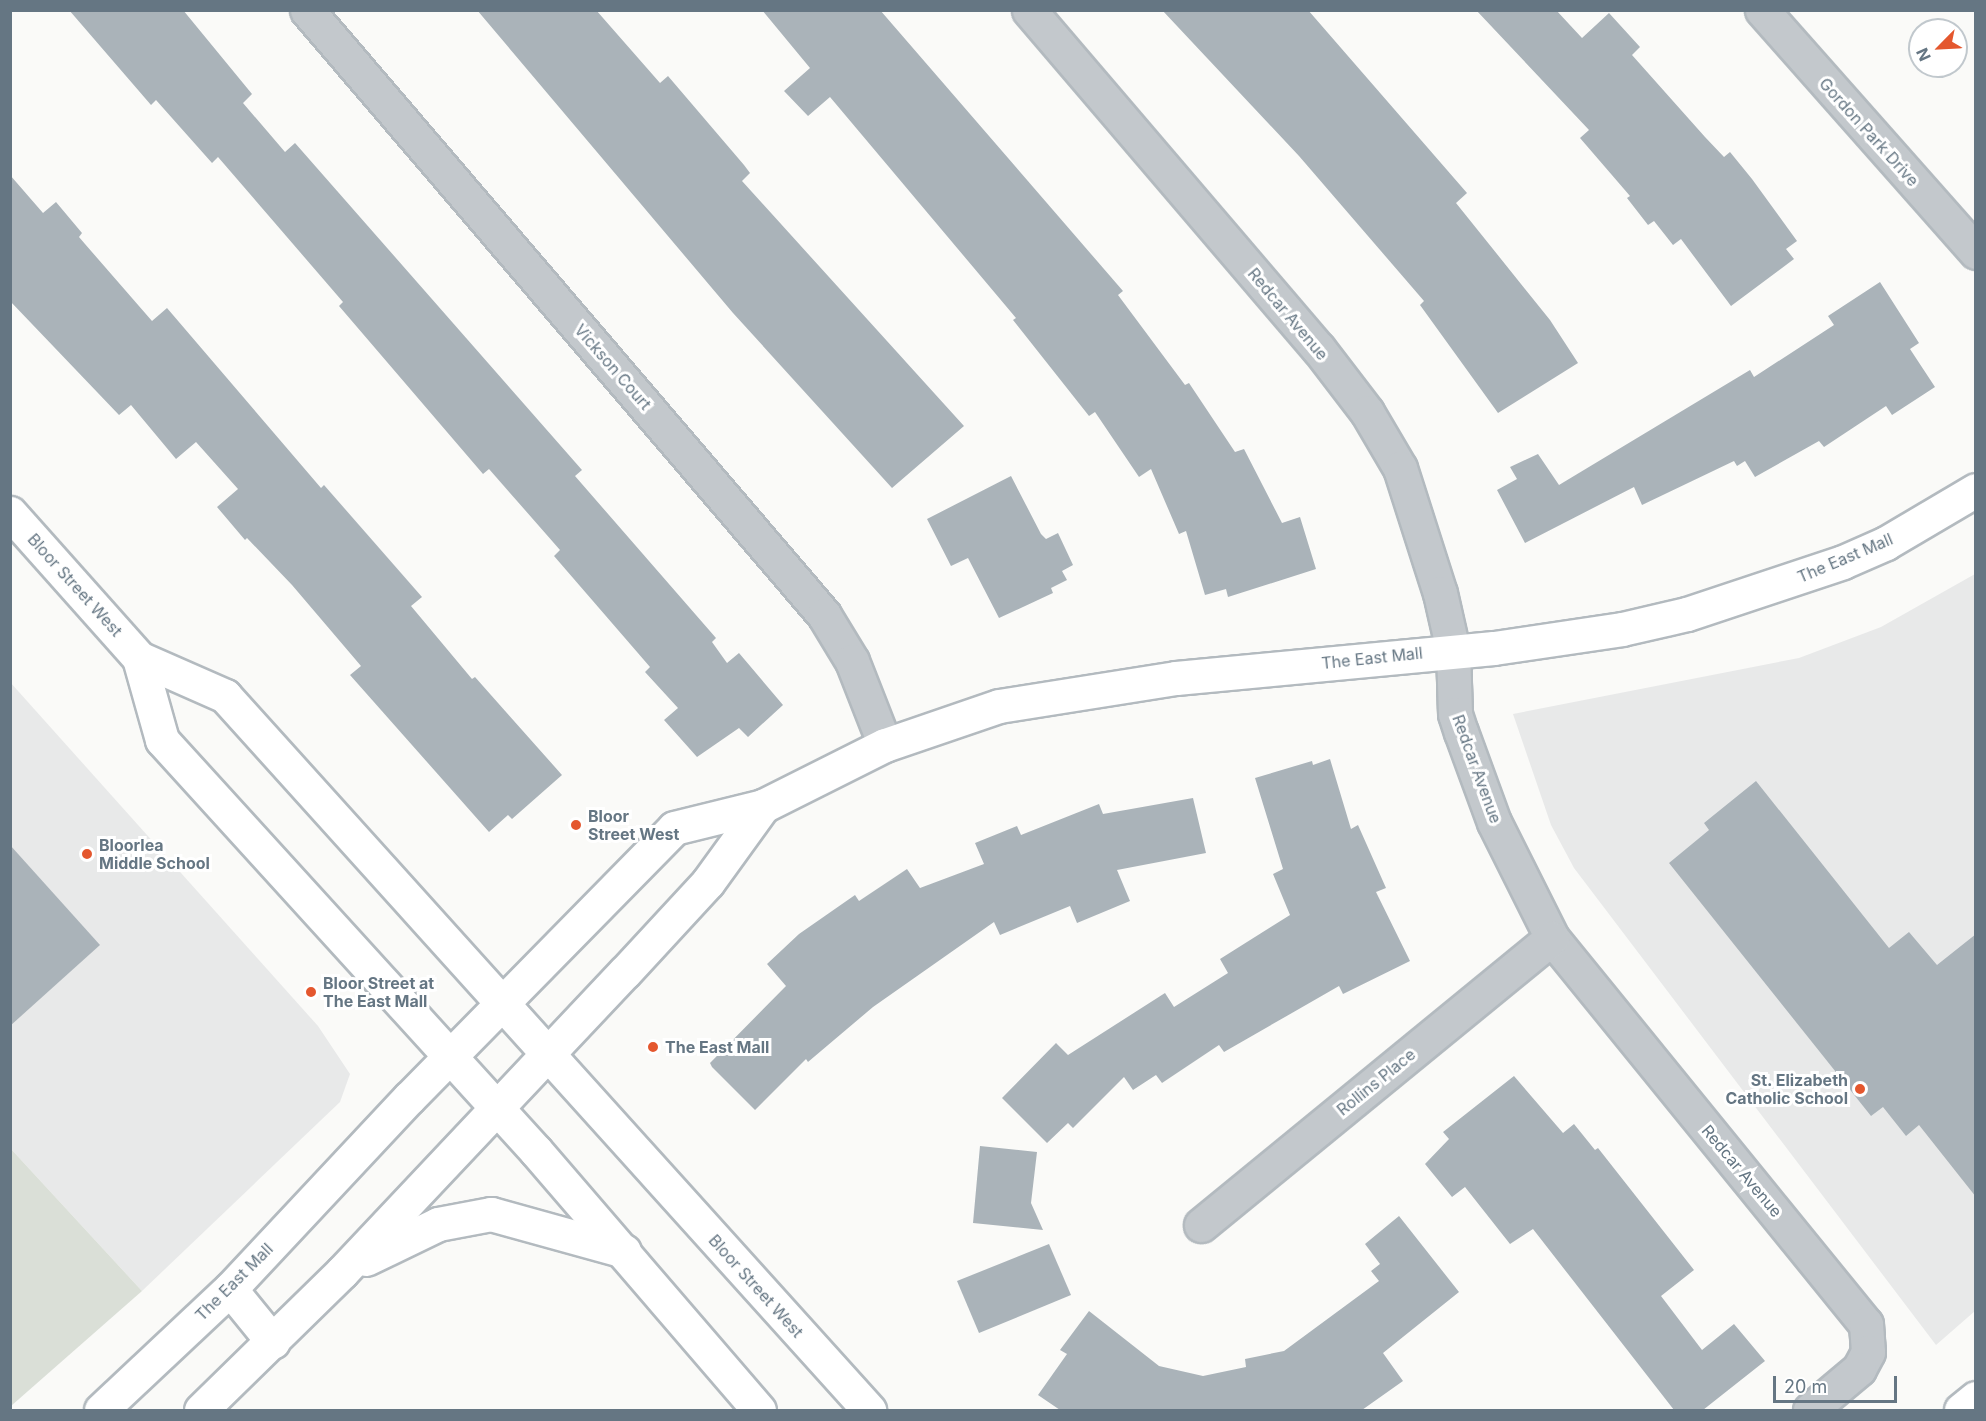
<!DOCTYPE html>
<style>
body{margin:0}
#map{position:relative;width:1986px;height:1421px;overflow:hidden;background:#fafaf8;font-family:Inter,sans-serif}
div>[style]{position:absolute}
.built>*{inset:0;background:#e8e9e9}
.green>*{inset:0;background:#dadfd7}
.building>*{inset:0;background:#aab3b9}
.roads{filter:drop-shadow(2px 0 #b3babf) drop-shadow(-2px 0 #b3babf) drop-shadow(0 2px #b3babf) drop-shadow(0 -2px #b3babf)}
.minor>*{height:33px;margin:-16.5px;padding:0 16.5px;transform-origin:16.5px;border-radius:16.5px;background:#c3c8cc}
.secondary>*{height:33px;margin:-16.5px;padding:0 16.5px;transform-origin:16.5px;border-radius:16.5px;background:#fff}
.motorway>*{height:33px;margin:-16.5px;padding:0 16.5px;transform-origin:16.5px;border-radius:16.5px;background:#fff}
.dots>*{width:16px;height:16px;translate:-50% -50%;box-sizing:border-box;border:3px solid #fff;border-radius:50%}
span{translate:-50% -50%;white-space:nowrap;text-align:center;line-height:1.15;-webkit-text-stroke:6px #fff;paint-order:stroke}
.street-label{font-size:16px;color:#657683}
.poi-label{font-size:16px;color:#657683;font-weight:700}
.left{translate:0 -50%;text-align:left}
.right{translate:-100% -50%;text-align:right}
.frame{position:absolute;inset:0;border:12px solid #657683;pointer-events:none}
.north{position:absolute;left:1908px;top:18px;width:60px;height:60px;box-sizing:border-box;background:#fff;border:2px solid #c1c8cd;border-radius:50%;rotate:246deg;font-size:16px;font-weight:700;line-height:24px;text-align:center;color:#657683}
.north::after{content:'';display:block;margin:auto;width:21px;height:27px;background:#e4572e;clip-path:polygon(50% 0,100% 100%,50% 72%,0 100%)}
.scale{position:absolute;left:1773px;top:1376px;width:124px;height:27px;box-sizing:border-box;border:3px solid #657683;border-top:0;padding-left:8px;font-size:18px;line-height:21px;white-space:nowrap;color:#657683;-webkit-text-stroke:4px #fff;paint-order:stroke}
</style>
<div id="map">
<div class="built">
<i style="clip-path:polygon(1975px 574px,1975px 1311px,1936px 1345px,1574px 868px,1551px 825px,1513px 714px,1799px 658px,1881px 627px)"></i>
<i style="clip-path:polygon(10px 682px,318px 1026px,350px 1074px,340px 1102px,142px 1291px,11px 1149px)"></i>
</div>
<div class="green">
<i style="clip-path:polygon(11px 1149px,142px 1291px,11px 1406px,10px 1406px)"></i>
</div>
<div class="building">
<i style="clip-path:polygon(69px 10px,183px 10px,252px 94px,243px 103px,285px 152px,295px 143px,582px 470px,575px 476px,716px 638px,712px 642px,727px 663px,739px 653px,783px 705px,748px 737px,739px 728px,697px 757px,664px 720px,678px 708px,645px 672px,650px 667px,554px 556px,560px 550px,489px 469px,483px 474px,339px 306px,343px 302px,218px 157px,212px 163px,156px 100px,151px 105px)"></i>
<i style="clip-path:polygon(477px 10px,596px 10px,660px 83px,668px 76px,744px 165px,750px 173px,742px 181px,964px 426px,892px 488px,733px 313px)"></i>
<i style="clip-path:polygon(762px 10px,880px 10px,1123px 291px,1118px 295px,1185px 385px,1189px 383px,1235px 452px,1244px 449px,1282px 523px,1300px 517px,1316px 569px,1228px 597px,1226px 589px,1205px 595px,1186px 531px,1179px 534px,1151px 469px,1139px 477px,1095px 412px,1089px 416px,1013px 320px,1016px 318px,830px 97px,808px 116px,784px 91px,810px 68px)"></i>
<i style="clip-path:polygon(1162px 10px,1308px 10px,1467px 193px,1456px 203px,1550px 320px,1578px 363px,1498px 413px,1420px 305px,1424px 301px,1299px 156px)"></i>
<i style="clip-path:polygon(1476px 10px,1556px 10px,1582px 38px,1609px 13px,1640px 47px,1632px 55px,1705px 137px,1724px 157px,1730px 152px,1752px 179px,1797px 241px,1786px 249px,1794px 259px,1731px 306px,1681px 239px,1673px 245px,1654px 221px,1648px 225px,1627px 198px,1630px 196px,1580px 138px,1589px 130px)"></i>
<i style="clip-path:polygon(10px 175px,43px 213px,56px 202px,82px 233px,79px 237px,85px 244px,152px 321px,167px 308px,321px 488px,324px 485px,422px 597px,411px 606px,472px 679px,475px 677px,562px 775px,512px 819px,508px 815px,489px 832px,350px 675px,361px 666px,292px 585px,247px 538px,245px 540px,217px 507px,238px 489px,196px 442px,176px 459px,131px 405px,119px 415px,10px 301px)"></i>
<i style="clip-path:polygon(1880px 282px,1919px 343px,1910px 349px,1935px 387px,1892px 415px,1886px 406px,1824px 447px,1819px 441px,1755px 477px,1745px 461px,1737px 466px,1734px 461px,1642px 505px,1634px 487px,1525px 543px,1497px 490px,1517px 479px,1510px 467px,1538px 454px,1559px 485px,1750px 370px,1754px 377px,1834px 325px,1828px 316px)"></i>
<i style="clip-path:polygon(1011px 476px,1041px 534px,1046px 539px,1058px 533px,1073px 565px,1062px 571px,1067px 580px,1051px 588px,1053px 593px,999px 618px,968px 558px,951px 566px,927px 519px)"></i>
<i style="clip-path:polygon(1330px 759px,1351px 829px,1358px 825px,1386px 888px,1376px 892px,1410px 961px,1343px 994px,1339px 986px,1224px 1052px,1219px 1045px,1162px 1083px,1156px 1075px,1133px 1090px,1124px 1077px,1073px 1128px,1068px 1123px,1047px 1143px,1002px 1098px,1056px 1043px,1068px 1055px,1165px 993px,1174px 1007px,1228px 973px,1220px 959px,1290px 915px,1273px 874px,1283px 869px,1255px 778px,1312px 761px,1313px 765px)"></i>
<i style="clip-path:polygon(1756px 781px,1889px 948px,1909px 932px,1937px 965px,1976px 934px,1976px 1197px,1919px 1125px,1906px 1136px,1883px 1107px,1871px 1116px,1669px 863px,1709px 830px,1704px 823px)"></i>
<i style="clip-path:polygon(1193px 798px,1206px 853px,1117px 870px,1130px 901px,1077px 923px,1070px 906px,1000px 935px,994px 922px,873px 1007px,808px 1062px,806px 1059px,755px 1110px,712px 1067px,710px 1063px,786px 986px,767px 964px,799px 934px,855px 895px,859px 901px,907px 869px,920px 888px,984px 864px,975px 843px,1017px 826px,1021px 835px,1099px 804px,1103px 814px)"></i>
<i style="clip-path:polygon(10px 845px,100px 945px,10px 1026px)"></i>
<i style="clip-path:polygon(1514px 1076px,1563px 1133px,1574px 1124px,1595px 1150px,1598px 1148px,1694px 1270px,1661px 1296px,1702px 1350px,1734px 1324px,1765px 1361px,1703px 1410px,1674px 1410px,1533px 1229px,1510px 1244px,1465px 1187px,1452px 1197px,1425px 1164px,1449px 1139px,1443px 1132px)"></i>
<i style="clip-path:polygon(980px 1146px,1037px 1152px,1031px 1203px,1043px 1230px,973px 1223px)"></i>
<i style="clip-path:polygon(1399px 1216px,1459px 1292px,1383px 1353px,1403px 1381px,1362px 1410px,1060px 1410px,1038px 1395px,1067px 1354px,1060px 1350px,1089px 1311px,1159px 1366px,1203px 1376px,1246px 1367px,1245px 1359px,1284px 1351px,1379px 1281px,1371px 1271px,1380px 1264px,1365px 1244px)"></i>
<i style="clip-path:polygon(1049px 1244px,1071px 1295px,979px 1333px,957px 1281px)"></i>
</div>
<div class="roads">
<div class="minor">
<i style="left:307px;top:10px;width:796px;rotate:49.48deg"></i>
<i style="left:824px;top:615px;width:54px;rotate:58.7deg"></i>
<i style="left:852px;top:661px;width:90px;rotate:68.6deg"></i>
<i style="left:1029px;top:10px;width:445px;rotate:49.5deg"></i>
<i style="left:1318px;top:348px;width:81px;rotate:52.6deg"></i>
<i style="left:1367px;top:412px;width:65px;rotate:59.5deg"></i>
<i style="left:1400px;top:468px;width:131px;rotate:72.3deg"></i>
<i style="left:1440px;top:593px;width:58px;rotate:77.2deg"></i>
<i style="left:1453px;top:650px;width:64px;rotate:88.2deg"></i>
<i style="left:1455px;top:714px;width:19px;rotate:72deg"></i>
<i style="left:1461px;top:732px;width:96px;rotate:69.9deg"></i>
<i style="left:1494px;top:822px;width:130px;rotate:63.4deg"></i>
<i style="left:1552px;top:938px;width:498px;rotate:50.9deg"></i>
<i style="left:1866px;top:1324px;width:28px;rotate:86deg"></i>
<i style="left:1868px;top:1352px;width:19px;rotate:118deg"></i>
<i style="left:1859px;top:1369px;width:64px;rotate:140.1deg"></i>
<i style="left:1762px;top:10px;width:323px;rotate:48.5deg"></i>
<i style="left:1201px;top:1225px;width:453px;rotate:-39.3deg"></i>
</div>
<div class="secondary">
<i style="left:10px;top:513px;width:194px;rotate:48.3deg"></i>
<i style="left:139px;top:658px;width:94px;rotate:23.8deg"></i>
<i style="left:225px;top:696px;width:962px;rotate:47.95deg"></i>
<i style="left:139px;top:658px;width:85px;rotate:74.3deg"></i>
<i style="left:162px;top:740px;width:556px;rotate:47.7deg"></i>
<i style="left:536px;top:1151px;width:342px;rotate:49.3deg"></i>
<i style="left:366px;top:1259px;width:80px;rotate:-25.9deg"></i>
<i style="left:438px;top:1224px;width:54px;rotate:-10.7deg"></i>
<i style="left:491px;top:1214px;width:138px;rotate:15.5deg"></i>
<i style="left:230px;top:1289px;width:68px;rotate:50.9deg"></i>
<i style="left:101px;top:1410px;width:177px;rotate:-43.2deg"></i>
<i style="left:230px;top:1289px;width:262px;rotate:-46.9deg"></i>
<i style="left:409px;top:1098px;width:378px;rotate:-45.5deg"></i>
<i style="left:674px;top:828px;width:92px;rotate:-13.9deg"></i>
<i style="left:763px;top:806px;width:136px;rotate:-26.6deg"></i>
<i style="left:885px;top:745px;width:120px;rotate:-18.9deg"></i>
<i style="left:999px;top:706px;width:179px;rotate:-9deg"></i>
<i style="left:1176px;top:678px;width:319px;rotate:-5.4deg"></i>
<i style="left:1494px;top:648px;width:129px;rotate:-8.4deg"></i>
<i style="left:1622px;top:629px;width:67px;rotate:-13deg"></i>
<i style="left:1687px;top:614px;width:164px;rotate:-18.4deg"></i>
<i style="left:1843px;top:562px;width:47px;rotate:-23.8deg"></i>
<i style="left:1886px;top:543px;width:104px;rotate:-30.5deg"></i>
<i style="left:201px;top:1410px;width:197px;rotate:-44.4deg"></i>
<i style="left:342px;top:1272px;width:412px;rotate:-46.7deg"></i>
<i style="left:625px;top:972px;width:122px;rotate:-47.3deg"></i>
<i style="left:708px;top:882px;width:94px;rotate:-54.1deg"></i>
</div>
<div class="motorway">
<i style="left:1961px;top:1410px;width:19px;rotate:-39deg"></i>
</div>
</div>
<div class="dots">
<i style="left:576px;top:825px;background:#e4572e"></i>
<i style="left:87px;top:854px;background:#e4572e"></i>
<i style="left:311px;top:992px;background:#e4572e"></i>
<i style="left:653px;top:1047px;background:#e4572e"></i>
<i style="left:1860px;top:1089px;background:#e4572e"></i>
</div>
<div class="street-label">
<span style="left:1869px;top:132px;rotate:48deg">Gordon Park Drive</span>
<span style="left:1288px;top:314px;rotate:50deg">Redcar Avenue</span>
<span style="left:613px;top:367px;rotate:49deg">Vickson Court</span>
<span style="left:1845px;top:558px;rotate:-23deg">The East Mall</span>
<span style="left:75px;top:585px;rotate:48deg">Bloor Street West</span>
<span style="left:1372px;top:658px;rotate:-6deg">The East Mall</span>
<span style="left:1477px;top:769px;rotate:70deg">Redcar Avenue</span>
<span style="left:1376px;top:1082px;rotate:-39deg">Rollins Place</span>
<span style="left:1742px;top:1171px;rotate:50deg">Redcar Avenue</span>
<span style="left:234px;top:1282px;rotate:-45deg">The East Mall</span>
<span style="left:756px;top:1286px;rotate:48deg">Bloor Street West</span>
</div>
<div class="poi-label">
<span class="left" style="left:588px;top:825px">Bloor<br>Street West</span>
<span class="left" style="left:99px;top:854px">Bloorlea<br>Middle School</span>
<span class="left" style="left:323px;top:992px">Bloor Street at<br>The East Mall</span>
<span class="left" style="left:665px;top:1047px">The East Mall</span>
<span class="right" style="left:1848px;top:1089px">St. Elizabeth<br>Catholic School</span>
</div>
<div class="frame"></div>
<div class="north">N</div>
<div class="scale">20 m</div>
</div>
